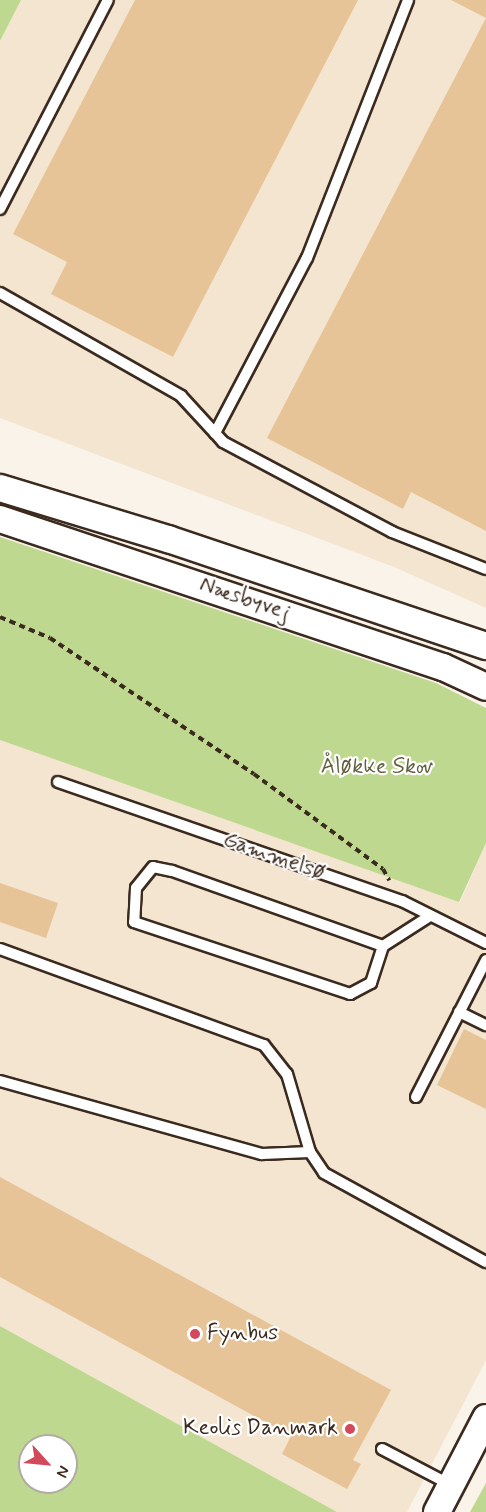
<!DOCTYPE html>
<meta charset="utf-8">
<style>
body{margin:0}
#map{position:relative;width:486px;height:1512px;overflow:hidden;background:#faf3ea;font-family:Mynerve,sans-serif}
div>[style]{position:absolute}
.built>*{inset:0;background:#f4e5d1}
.green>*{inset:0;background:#bed88f}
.building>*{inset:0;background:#e6c497}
.path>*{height:4px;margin-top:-2px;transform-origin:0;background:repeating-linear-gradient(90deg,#3b2a1e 0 6px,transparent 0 10.5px)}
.roads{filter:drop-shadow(2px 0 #3b2a1e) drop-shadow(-2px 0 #3b2a1e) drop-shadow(0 2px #3b2a1e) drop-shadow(0 -2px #3b2a1e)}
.service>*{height:10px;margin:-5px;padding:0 5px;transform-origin:5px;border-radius:5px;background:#fff}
.tertiary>*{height:26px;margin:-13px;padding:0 13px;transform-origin:13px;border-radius:13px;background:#fff}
.dots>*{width:16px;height:16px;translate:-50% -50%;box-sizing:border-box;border:3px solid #fff;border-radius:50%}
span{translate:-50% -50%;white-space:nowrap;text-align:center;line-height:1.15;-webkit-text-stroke:4.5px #fff;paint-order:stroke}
.street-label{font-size:22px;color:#3b2a1e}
.park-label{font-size:22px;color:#625e40}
.poi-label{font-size:22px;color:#3b2a1e}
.left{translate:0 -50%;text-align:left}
.right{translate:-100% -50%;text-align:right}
.north{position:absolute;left:18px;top:1434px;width:60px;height:60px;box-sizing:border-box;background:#fff;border:2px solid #b1aaa5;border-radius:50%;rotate:117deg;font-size:16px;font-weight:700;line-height:24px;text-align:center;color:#3b2a1e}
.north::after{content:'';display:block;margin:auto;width:21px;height:27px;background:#d1495b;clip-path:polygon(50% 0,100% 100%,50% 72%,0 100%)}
</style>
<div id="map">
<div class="built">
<i style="clip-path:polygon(21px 0,486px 0,486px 608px,394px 567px,0 418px,0 41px)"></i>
<i style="clip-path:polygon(0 740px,460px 902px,486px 843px,486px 1360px,407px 1512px,337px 1512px,0 1326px)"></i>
</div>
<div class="green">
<i style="clip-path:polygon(0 0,21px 0,0 41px)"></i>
<i style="clip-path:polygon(0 537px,436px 683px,486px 708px,486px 843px,459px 902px,0 740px)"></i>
<i style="clip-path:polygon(evenodd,0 1326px,337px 1512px,0 1512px,0 1326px,30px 1446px,66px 1446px,66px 1482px,30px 1482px,30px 1446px)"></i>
<i style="clip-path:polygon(486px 1483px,486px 1512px,470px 1512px)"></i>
</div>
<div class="building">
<i style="clip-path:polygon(135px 0,358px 0,173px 357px,51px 294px,67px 262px,13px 234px)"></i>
<i style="clip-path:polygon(451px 0,486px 0,486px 18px)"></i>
<i style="clip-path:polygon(486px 18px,486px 531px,411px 492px,403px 509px,267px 438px)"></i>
<i style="clip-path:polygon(0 883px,58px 903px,46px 938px,0 922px)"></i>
<i style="clip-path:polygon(464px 1029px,486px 1040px,486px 1109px,437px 1085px)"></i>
<i style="clip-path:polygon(0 1177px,391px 1390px,353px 1460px,361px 1464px,347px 1489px,282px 1454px,291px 1436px,0 1277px)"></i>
</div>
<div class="path">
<i style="left:0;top:617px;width:54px;rotate:22.8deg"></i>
<i style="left:50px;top:638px;width:245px;rotate:33.7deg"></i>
<i style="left:254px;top:774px;width:160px;rotate:36.4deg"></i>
<i style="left:383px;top:869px;width:13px;rotate:61deg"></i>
</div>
<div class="roads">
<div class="service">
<i style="left:0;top:209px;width:235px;rotate:-62.7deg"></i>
<i style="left:0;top:293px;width:208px;rotate:29.6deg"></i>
<i style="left:181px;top:396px;width:50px;rotate:47.4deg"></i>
<i style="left:215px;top:433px;width:198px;rotate:-62.3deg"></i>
<i style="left:307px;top:258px;width:277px;rotate:-68.6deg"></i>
<i style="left:215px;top:433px;width:12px;rotate:48deg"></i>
<i style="left:223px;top:442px;width:191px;rotate:28deg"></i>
<i style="left:392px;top:532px;width:101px;rotate:21.5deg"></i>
<i style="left:58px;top:782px;width:364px;rotate:19.1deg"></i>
<i style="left:402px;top:901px;width:94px;rotate:26.6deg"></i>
<i style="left:383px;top:946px;width:224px;rotate:-160.4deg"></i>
<i style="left:172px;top:871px;width:19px;rotate:-168deg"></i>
<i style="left:153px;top:867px;width:27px;rotate:129deg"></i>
<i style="left:136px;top:888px;width:34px;rotate:93deg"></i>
<i style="left:134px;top:922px;width:228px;rotate:18.4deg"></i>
<i style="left:350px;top:994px;width:24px;rotate:-28deg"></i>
<i style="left:371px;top:983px;width:39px;rotate:-72deg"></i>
<i style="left:383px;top:946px;width:56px;rotate:-32.6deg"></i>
<i style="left:0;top:949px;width:281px;rotate:20deg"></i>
<i style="left:264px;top:1045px;width:37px;rotate:52deg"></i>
<i style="left:287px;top:1074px;width:81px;rotate:73.6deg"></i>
<i style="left:310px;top:1152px;width:25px;rotate:56deg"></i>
<i style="left:324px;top:1173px;width:185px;rotate:28.8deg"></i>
<i style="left:459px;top:1012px;width:30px;rotate:26deg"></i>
<i style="left:0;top:1081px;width:272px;rotate:15.6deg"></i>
<i style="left:262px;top:1154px;width:48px;rotate:-2.4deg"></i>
<i style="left:416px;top:1097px;width:154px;rotate:-62.9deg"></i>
<i style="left:382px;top:1449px;width:78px;rotate:27.6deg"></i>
</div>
<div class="tertiary">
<i style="left:0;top:488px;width:176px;rotate:16.9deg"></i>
<i style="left:168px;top:539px;width:336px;rotate:18.6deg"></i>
<i style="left:0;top:519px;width:467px;rotate:18.5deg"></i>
<i style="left:443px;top:667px;width:47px;rotate:24.9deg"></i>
<i style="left:437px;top:1512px;width:106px;rotate:-62.5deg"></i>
</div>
</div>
<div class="dots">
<i style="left:195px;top:1334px;background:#d1495b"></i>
<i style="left:350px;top:1429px;background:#d1495b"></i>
</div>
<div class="street-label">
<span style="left:245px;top:599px;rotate:19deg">Næsbyvej</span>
<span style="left:274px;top:857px;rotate:19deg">Gammelsø</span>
</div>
<div class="park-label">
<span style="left:377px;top:768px">Åløkke Skov</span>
</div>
<div class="poi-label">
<span class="left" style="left:207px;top:1334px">Fynbus</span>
<span class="right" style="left:338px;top:1429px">Keolis Danmark</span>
</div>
<div class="north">N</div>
</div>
